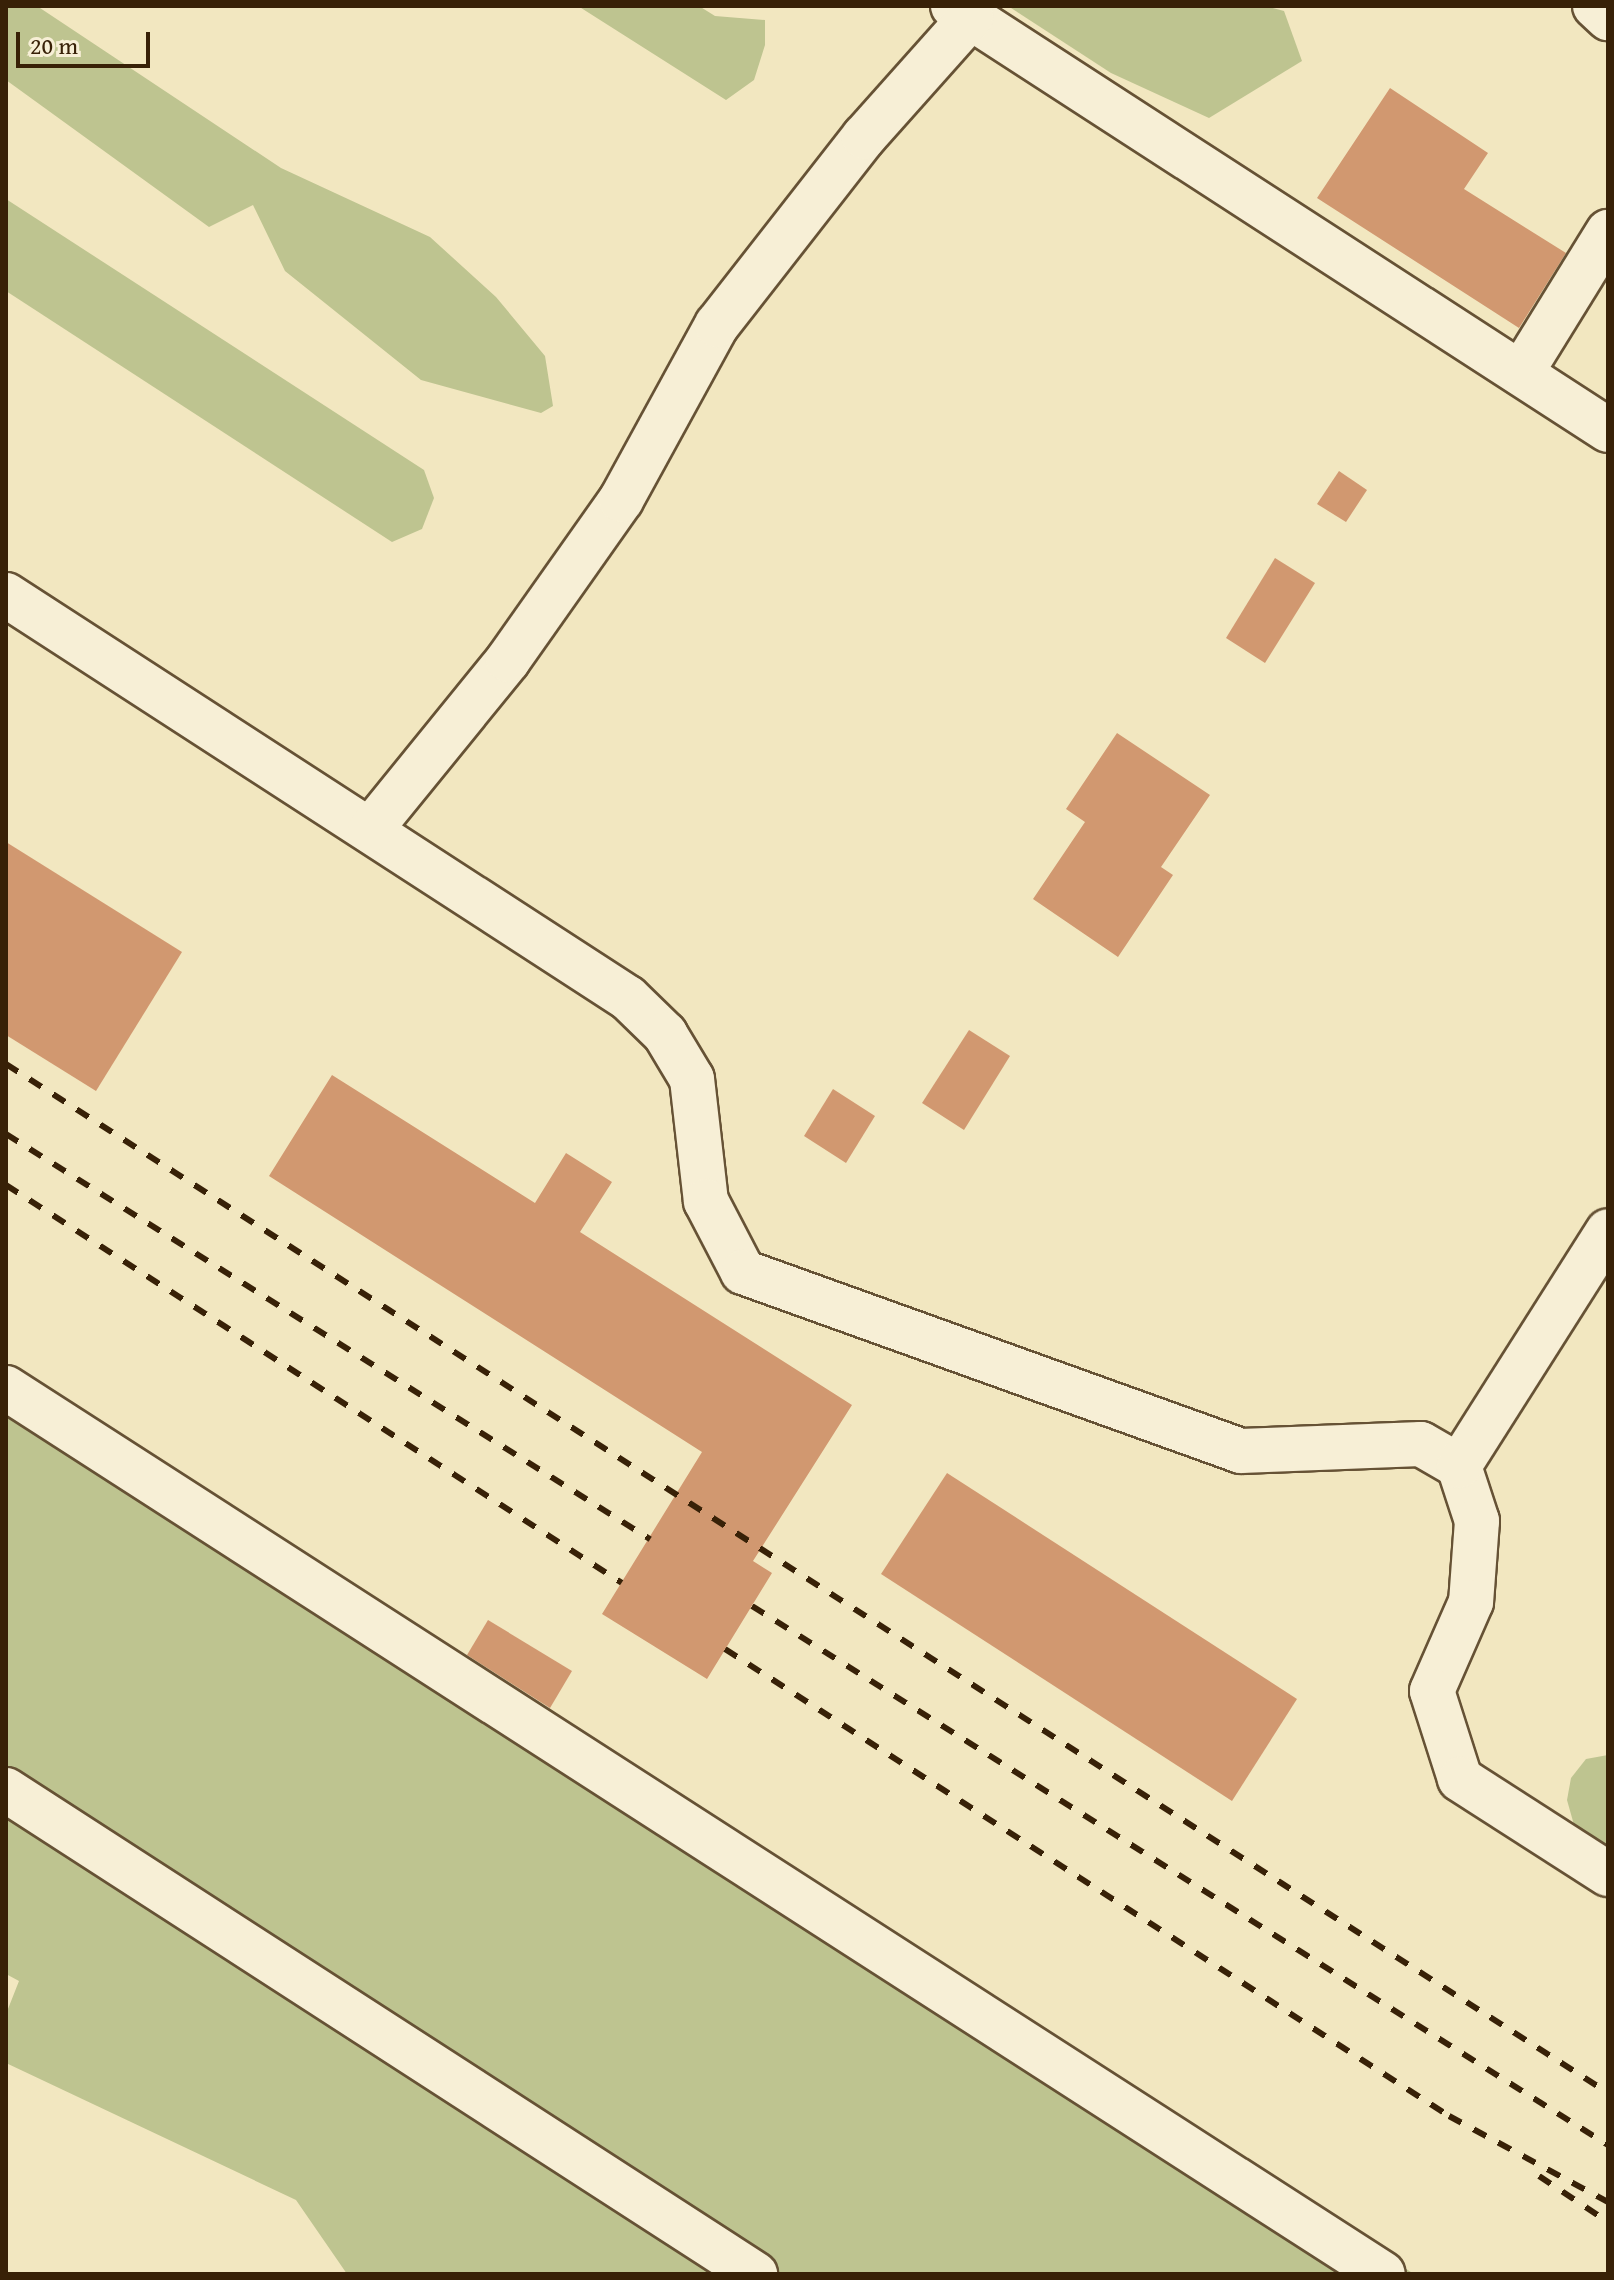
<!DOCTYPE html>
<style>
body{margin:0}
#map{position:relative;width:1614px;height:2280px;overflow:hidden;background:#f2e7c0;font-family:"Gentium Book Plus",serif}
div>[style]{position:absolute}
.green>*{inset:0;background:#bec490}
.building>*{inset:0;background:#d19870}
.roads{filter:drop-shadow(2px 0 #665235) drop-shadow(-2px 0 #665235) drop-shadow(0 2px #665235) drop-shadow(0 -2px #665235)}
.minor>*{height:44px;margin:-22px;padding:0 22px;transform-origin:22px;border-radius:22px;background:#f7efd6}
.rail>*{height:6px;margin-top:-3px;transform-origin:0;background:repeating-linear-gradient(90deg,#382107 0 14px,transparent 0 28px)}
span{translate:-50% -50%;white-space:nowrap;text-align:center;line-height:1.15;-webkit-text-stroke:6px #f7efd6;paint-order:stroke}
.frame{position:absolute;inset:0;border:8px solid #382107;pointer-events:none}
.scale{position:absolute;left:16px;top:32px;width:134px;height:36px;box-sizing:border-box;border:4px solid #382107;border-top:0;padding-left:10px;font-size:24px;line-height:28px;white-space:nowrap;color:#382107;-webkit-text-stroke:6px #f7efd6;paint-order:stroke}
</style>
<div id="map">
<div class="green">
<i style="clip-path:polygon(6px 6px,37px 6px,281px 168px,430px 237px,496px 297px,545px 356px,553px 406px,541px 413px,421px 380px,285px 271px,253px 205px,209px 227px,6px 80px)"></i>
<i style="clip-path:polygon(578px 6px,699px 6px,715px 16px,765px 20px,765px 45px,754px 80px,726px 100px)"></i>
<i style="clip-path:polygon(1008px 6px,1265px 6px,1284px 11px,1302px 61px,1209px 118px,1111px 73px)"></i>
<i style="clip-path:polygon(6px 199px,424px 470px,434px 498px,422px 529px,392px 542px,6px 291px)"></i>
<i style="clip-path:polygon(6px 1371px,544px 1718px,1414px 2274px,347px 2274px,296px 2200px,6px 2063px,6px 2014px,19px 1981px,6px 1974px)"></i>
<i style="clip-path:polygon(1608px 1755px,1608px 1846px,1574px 1825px,1567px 1800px,1571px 1778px,1586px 1759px)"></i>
</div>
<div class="building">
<i style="clip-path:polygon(1390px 88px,1488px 153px,1464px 189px,1566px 253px,1519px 328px,1317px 198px)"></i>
<i style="clip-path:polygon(1339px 471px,1367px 490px,1346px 522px,1317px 504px)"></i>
<i style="clip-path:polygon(1275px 558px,1315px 583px,1265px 663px,1226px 638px)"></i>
<i style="clip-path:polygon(1117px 733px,1210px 795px,1161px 867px,1173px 875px,1118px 957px,1033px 899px,1085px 822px,1066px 809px)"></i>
<i style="clip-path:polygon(6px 842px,182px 952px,96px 1091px,6px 1035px)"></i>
<i style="clip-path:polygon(969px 1030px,1010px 1056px,964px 1130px,922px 1103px)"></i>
<i style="clip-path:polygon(332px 1075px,535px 1203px,566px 1153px,612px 1182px,580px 1232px,852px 1405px,753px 1561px,772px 1573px,707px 1679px,602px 1614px,702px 1452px,269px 1176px)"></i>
<i style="clip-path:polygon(833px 1089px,875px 1116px,846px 1163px,804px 1136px)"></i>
<i style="clip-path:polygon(947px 1473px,1297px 1699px,1232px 1801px,881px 1574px)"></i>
<i style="clip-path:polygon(488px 1620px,572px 1671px,550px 1708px,467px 1655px)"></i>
</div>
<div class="roads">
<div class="minor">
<i style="left:953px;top:6px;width:780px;rotate:32.92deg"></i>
<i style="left:1595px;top:6px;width:18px;rotate:43deg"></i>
<i style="left:1521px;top:373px;width:166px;rotate:-58.3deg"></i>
<i style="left:6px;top:595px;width:741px;rotate:32.94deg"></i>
<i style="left:628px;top:998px;width:52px;rotate:44.2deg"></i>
<i style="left:665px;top:1034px;width:52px;rotate:59deg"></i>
<i style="left:692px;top:1079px;width:123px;rotate:83.5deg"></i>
<i style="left:706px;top:1201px;width:80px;rotate:62.5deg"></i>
<i style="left:743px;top:1272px;width:529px;rotate:19.77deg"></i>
<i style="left:1241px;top:1451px;width:180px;rotate:-2.2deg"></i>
<i style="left:1421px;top:1444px;width:44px;rotate:30.1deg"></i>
<i style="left:1459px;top:1466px;width:58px;rotate:71.9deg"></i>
<i style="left:1477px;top:1521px;width:81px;rotate:94.2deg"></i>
<i style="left:1471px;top:1602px;width:97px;rotate:113.7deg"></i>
<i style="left:1432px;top:1691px;width:92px;rotate:72.3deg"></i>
<i style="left:1460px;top:1779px;width:176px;rotate:32.7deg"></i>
<i style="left:370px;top:830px;width:219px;rotate:-50.9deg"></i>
<i style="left:508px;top:660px;width:196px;rotate:-54.8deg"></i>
<i style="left:621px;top:500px;width:200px;rotate:-61.3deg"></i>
<i style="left:717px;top:325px;width:239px;rotate:-52deg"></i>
<i style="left:864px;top:137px;width:161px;rotate:-48.3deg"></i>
<i style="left:6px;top:1388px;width:1637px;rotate:32.76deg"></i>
<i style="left:1459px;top:1466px;width:278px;rotate:-57.6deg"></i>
<i style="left:6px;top:1790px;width:892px;rotate:32.87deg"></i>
</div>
</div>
<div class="rail">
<i style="left:6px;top:1064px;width:1904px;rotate:32.71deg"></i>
<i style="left:6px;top:1134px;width:761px;rotate:32.17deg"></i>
<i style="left:6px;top:1185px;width:733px;rotate:32.87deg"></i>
<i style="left:752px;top:1606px;width:1012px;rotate:32.2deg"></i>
<i style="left:725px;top:1649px;width:862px;rotate:32.82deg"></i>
<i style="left:1449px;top:2116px;width:181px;rotate:28.4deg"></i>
<i style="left:1539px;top:2176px;width:83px;rotate:33.7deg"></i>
</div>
<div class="frame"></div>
<div class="scale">20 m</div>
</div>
